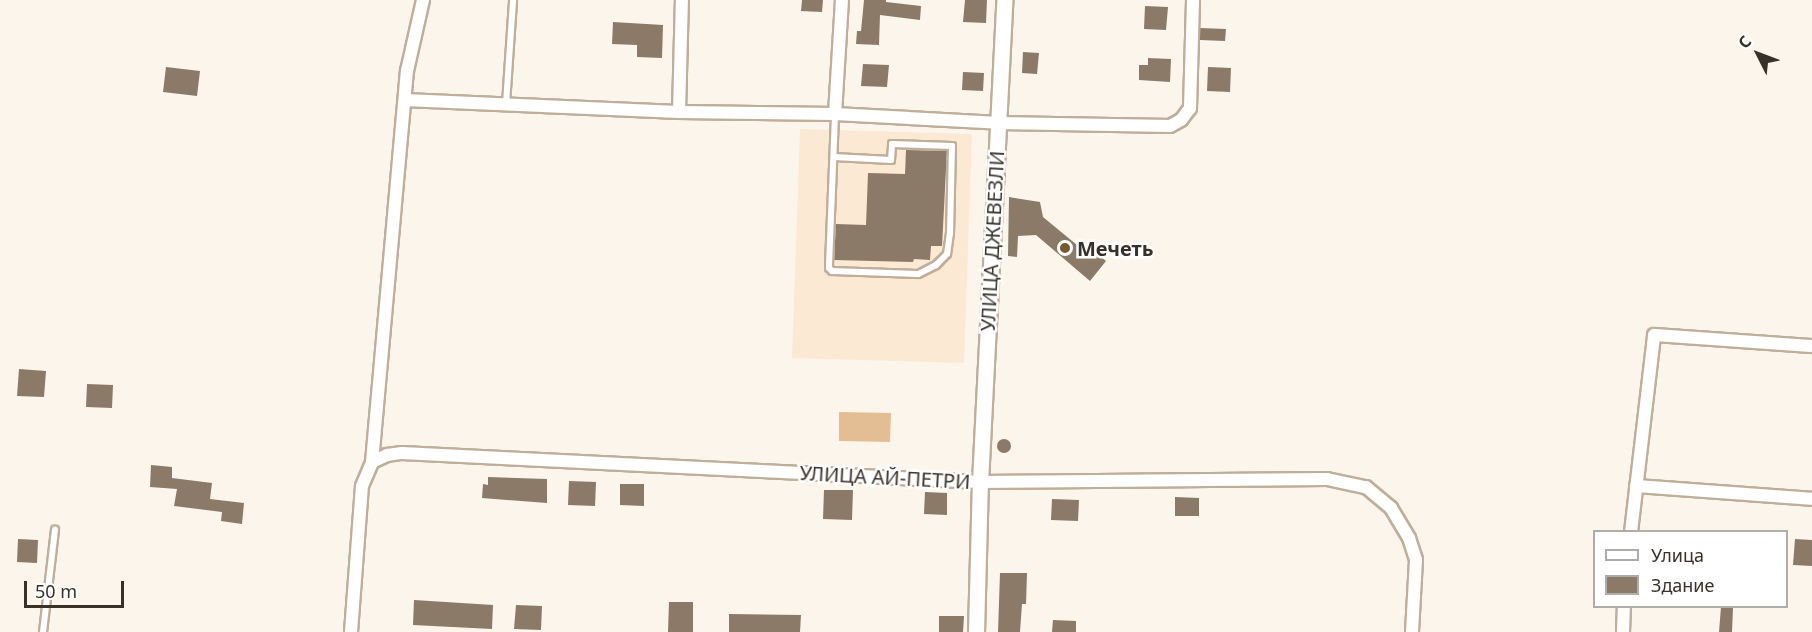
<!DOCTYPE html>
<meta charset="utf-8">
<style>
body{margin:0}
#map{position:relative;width:1812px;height:632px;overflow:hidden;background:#fcf5ec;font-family:"Noto Sans",sans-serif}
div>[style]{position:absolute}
.built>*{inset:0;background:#fce9d3}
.green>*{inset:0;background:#e3be94}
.building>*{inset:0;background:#8b7a67}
.round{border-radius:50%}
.roads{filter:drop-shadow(2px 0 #bfae9a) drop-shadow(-2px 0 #bfae9a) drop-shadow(0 2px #bfae9a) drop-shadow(0 -2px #bfae9a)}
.service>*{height:6px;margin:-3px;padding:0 3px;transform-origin:3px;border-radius:3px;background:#fff}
.minor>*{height:12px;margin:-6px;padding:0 6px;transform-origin:6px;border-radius:6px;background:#fff}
.tertiary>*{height:15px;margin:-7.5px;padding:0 7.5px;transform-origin:7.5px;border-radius:7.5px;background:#fff}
.dots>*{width:16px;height:16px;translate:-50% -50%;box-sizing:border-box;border:3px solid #fff;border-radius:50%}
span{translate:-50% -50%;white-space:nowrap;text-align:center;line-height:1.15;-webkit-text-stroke:5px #fff;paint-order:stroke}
.street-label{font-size:20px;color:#383129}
.poi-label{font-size:20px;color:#383129;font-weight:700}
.left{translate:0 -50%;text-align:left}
.legend{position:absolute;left:1593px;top:530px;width:195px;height:78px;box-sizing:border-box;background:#fff;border:2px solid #afada9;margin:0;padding:8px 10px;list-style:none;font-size:18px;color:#383129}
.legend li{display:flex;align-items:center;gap:12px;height:30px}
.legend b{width:30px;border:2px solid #afada9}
.north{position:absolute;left:1728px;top:24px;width:60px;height:60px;-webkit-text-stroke:4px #fff;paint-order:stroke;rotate:312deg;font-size:16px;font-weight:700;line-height:24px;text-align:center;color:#383129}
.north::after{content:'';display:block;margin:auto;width:21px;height:27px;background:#383129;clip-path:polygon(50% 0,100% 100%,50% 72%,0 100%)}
.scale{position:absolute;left:24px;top:581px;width:100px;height:27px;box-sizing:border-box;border:3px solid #383129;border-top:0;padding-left:8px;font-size:18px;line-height:21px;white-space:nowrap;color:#383129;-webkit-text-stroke:4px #fff;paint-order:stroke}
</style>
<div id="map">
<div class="built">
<i style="clip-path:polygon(800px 129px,972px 134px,964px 363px,792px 358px)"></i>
</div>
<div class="green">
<i style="clip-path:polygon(839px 412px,891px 413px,890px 442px,839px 441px)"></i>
</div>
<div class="building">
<i style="clip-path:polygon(802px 0,823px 0,822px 12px,801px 11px)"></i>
<i style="clip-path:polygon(864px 0,886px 0,886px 2px,921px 6px,920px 20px,880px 15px,879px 45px,856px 44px,857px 31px,861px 31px)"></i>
<i style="clip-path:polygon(965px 0,987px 0,986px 23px,963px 22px)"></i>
<i style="clip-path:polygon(1145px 6px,1168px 7px,1166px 30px,1144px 29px)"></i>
<i style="clip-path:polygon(613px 22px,663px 25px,662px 58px,637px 57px,637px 45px,612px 44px)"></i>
<i style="clip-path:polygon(1200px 28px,1226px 29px,1225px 41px,1200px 40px)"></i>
<i style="clip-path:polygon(1023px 52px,1039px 53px,1037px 74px,1022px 73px)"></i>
<i style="clip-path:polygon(1148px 58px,1171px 59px,1170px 82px,1139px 80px,1139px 65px,1148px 65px)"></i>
<i style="clip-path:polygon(863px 64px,889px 65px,887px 87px,861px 86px)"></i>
<i style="clip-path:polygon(166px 67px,200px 71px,197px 96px,163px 92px)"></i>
<i style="clip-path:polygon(1208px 67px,1231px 68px,1230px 92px,1207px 91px)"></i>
<i style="clip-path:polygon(963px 72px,984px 73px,983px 91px,962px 90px)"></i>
<i style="clip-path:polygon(906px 150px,947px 151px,942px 246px,931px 246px,930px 260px,914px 259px,913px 262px,834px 260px,836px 224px,866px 225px,868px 173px,905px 174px)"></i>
<i style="clip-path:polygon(1009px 197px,1040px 202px,1043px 217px,1083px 250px,1087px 245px,1106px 261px,1090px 281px,1036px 235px,1018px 236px,1017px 257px,1008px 256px)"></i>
<i style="clip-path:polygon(19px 369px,46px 371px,44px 397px,17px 396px)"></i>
<i style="clip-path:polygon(87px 384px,113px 385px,112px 408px,86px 407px)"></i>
<i class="round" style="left:997px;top:439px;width:14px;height:14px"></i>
<i style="clip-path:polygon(151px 465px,172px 467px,172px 478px,212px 483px,210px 499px,244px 503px,242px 524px,221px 521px,222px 512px,174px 506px,177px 489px,150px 487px)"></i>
<i style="clip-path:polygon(488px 477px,547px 479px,547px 503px,482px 498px,483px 484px,488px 485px)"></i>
<i style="clip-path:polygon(569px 481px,596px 482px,595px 506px,568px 505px)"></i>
<i style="clip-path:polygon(620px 484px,644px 484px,644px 506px,620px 505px)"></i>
<i style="clip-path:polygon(824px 490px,853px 490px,852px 520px,823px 519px)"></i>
<i style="clip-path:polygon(925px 492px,947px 493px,947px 515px,924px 514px)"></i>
<i style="clip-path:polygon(1175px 497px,1199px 498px,1199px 516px,1175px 516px)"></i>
<i style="clip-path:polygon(1052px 499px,1079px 500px,1078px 521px,1051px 520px)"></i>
<i style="clip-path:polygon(18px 539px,38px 540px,37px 563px,17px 562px)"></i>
<i style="clip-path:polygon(1795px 539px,1812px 540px,1812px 566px,1793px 565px)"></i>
<i style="clip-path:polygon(1000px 573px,1027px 573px,1026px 604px,1022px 604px,1020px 632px,998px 632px)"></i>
<i style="clip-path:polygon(414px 600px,493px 605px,492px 629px,413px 625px)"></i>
<i style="clip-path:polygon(669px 602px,693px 602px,693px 632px,668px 632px)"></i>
<i style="clip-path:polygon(516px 605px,542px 606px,541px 630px,514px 629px)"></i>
<i style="clip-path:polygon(1721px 607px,1733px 608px,1732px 632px,1719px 632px)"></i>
<i style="clip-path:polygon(729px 614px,801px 615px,800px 632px,729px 632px)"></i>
<i style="clip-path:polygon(939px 616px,964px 616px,963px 632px,939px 632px)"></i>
<i style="clip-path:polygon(1053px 620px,1076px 621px,1076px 632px,1052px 632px)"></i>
</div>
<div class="roads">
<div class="service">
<i style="left:506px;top:104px;width:104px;rotate:-86.1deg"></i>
<i style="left:834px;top:157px;width:57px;rotate:3deg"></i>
<i style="left:891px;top:160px;width:16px;rotate:-86deg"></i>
<i style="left:892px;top:144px;width:60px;rotate:1.9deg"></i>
<i style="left:952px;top:146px;width:87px;rotate:91.3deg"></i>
<i style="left:950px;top:233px;width:21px;rotate:98deg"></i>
<i style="left:947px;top:254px;width:16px;rotate:135deg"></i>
<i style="left:936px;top:265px;width:20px;rotate:153deg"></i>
<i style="left:918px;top:274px;width:86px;rotate:-178deg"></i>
<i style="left:832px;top:271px;width:4px;rotate:-135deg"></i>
<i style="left:829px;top:268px;width:3px;rotate:-90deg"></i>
<i style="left:829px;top:265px;width:151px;rotate:-87.7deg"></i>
<i style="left:43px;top:632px;width:103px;rotate:-83.3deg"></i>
</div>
<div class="minor">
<i style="left:405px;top:100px;width:274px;rotate:2.5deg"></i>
<i style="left:679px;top:112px;width:156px;rotate:0.7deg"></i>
<i style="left:835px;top:114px;width:164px;rotate:3.1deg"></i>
<i style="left:999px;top:123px;width:171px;rotate:1deg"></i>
<i style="left:1170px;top:126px;width:13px;rotate:-29deg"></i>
<i style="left:1181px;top:120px;width:15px;rotate:-53deg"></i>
<i style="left:1190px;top:108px;width:108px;rotate:-88.4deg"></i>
<i style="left:679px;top:112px;width:112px;rotate:-88.5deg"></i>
<i style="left:835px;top:114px;width:114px;rotate:-86.5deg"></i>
<i style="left:372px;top:462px;width:17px;rotate:-25deg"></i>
<i style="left:387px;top:455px;width:15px;rotate:-8deg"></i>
<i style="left:402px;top:453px;width:579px;rotate:2.87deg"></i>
<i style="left:980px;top:482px;width:347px;rotate:-0.5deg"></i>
<i style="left:1327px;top:479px;width:40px;rotate:12deg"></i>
<i style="left:1366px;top:487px;width:33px;rotate:40deg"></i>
<i style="left:1391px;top:508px;width:35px;rotate:59deg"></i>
<i style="left:1409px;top:538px;width:23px;rotate:72deg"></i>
<i style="left:1416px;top:560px;width:72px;rotate:93.2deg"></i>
<i style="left:1636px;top:486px;width:176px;rotate:4.2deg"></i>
<i style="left:1631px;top:532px;width:198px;rotate:-83.3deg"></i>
<i style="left:1654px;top:335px;width:158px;rotate:4deg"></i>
<i style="left:351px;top:632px;width:146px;rotate:-85.7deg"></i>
<i style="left:362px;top:486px;width:26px;rotate:-67deg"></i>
<i style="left:372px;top:462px;width:393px;rotate:-84.9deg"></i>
<i style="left:407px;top:71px;width:73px;rotate:-77.3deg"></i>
<i style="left:1623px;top:632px;width:26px;rotate:-88deg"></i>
</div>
<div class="tertiary">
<i style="left:976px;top:632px;width:150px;rotate:-88.5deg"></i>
<i style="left:980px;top:482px;width:483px;rotate:-87.1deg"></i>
</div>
</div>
<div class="dots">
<i style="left:1065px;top:248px;background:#7a592f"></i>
</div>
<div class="street-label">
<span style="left:992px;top:241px;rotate:-87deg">УЛИЦА ДЖЕВЕЗЛИ</span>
<span style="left:885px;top:477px;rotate:3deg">УЛИЦА АЙ-ПЕТРИ</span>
</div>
<div class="poi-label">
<span class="left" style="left:1077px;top:248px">Мечеть</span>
</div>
<ul class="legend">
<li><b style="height:8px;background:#fff"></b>Улица</li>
<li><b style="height:16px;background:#8b7a67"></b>Здание</li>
</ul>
<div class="north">С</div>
<div class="scale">50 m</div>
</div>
